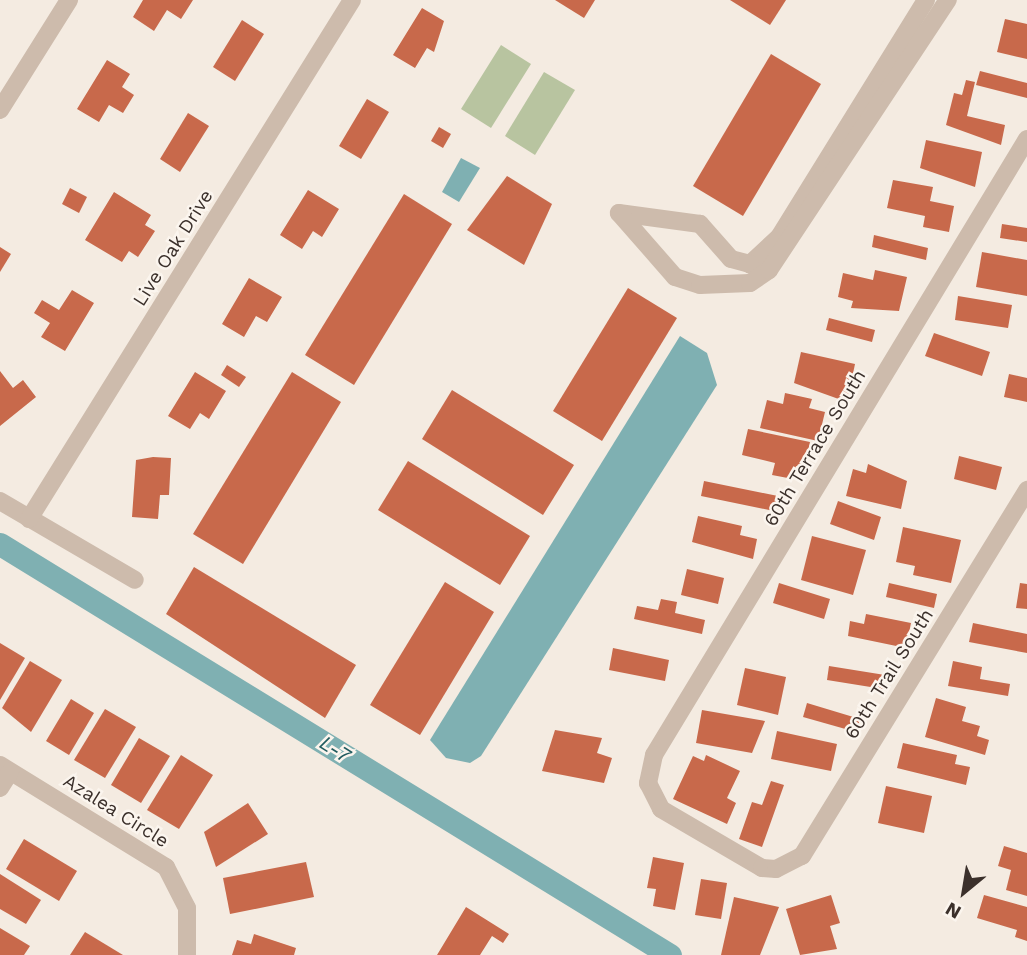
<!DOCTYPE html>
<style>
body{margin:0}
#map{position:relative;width:1027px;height:955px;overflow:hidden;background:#f4ebe1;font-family:"Work Sans",sans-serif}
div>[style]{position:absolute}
.green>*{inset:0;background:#b8c4a0}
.water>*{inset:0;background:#7fb0b2}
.canal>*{height:23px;margin:-11.5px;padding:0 11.5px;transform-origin:11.5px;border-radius:11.5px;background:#7fb0b2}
.building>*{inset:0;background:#c8694b}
.minor>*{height:18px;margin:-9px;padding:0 9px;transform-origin:9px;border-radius:9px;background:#cdbbac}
span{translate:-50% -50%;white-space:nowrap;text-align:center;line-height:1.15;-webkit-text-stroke:5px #fbf5ee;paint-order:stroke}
.street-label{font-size:19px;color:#3b302b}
.water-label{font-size:21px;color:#1f5a5e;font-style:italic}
.north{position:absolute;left:929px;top:857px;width:70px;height:70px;-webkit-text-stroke:5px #fbf5ee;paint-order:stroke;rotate:210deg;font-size:19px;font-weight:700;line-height:28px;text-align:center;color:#3b302b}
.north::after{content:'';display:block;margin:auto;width:24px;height:32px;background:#3b302b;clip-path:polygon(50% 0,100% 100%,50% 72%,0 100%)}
</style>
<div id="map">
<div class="green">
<i style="clip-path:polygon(501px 45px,531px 64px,491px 128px,461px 109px)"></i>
<i style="clip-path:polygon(544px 72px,575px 90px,535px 155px,505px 136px)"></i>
</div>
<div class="water">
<i style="clip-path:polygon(461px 158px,480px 168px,459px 202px,442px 192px)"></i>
<i style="clip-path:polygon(680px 336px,707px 353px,717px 385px,481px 756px,470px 763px,446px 758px,430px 740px)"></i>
</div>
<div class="canal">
<i style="left:0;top:544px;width:786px;rotate:31.53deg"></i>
</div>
<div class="building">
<i style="clip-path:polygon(143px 0,193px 0,181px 19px,167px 10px,154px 31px,133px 17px)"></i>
<i style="clip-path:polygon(555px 0,595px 0,584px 18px)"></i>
<i style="clip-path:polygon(730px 0,786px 0,770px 25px)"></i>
<i style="clip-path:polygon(422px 8px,444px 21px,434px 52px,427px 48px,415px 68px,393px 55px)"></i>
<i style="clip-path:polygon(1005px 19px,1027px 24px,1027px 59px,997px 52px)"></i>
<i style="clip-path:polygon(242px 20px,264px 34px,235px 81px,213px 67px)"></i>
<i style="clip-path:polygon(771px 54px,821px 84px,743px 216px,693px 186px)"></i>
<i style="clip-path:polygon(107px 60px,130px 74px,122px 87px,134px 95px,123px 113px,109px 105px,99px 122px,77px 109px)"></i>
<i style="clip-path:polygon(980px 71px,1027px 83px,1027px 98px,976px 85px)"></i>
<i style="clip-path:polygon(966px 80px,975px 82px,967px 116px,1005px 125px,1001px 145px,946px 125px,954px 93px,962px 95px)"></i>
<i style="clip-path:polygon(367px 99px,389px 112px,361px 159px,339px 146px)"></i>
<i style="clip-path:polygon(188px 113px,209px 126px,180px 172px,160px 159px)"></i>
<i style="clip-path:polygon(439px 127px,451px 134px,443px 148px,431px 141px)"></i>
<i style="clip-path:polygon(926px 140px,982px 152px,975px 187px,920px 168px)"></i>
<i style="clip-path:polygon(507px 176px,552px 204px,524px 265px,467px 230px)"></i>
<i style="clip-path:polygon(893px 180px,933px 187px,930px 201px,954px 206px,949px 232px,923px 227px,925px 216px,887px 208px)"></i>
<i style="clip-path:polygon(70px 188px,87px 197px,79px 213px,62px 204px)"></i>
<i style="clip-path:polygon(308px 190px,339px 209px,322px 237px,313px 231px,302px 249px,280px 235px)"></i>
<i style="clip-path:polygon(114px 192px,151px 215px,145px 225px,155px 231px,138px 257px,129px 251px,122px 262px,85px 240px)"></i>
<i style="clip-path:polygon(404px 194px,452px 224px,354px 385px,305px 355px)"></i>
<i style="clip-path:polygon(1002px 224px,1027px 228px,1027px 242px,1000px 238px)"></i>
<i style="clip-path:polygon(874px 235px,928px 248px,926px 260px,872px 247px)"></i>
<i style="clip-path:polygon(0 247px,11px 254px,0 272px)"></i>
<i style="clip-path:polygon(982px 252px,1027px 260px,1027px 296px,976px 287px)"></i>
<i style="clip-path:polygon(875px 270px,907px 277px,899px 311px,851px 308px,853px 301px,838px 297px,843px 273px,873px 280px)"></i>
<i style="clip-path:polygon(249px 278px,282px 297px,267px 322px,256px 316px,244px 337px,222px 324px)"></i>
<i style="clip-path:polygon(628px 288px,677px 318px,602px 441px,553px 411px)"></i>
<i style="clip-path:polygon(72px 290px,94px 303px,65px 351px,41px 337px,50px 323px,34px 313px,42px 300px,59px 310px)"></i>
<i style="clip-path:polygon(958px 296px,1012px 305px,1008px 328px,955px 320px)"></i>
<i style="clip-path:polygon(829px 318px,875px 330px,872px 342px,826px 330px)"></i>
<i style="clip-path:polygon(934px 333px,990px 352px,982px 376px,925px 356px)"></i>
<i style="clip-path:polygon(801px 352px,855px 364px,847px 402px,794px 383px)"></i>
<i style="clip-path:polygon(227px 365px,246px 377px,239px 387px,221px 375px)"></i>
<i style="clip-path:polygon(0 371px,13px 388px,23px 380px,36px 397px,0 426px)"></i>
<i style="clip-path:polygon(195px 372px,226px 391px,209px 419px,200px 413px,190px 429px,168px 416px)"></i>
<i style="clip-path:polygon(292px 372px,341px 402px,243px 564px,193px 534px)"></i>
<i style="clip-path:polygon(1009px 374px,1027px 378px,1027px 402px,1004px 397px)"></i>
<i style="clip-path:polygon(452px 390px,574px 465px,543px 515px,422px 439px)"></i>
<i style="clip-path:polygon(785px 393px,812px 399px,809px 408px,825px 412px,818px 441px,760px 428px,767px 400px,783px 404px)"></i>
<i style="clip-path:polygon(748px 429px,810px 442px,804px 468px,796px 466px,793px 479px,772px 475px,775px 463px,742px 455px)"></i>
<i style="clip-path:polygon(959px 456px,1002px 467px,996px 490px,954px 479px)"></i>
<i style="clip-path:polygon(153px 457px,171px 458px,169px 495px,160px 495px,158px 519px,132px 517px,136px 460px)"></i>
<i style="clip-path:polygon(408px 461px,530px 536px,500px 585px,378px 510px)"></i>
<i style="clip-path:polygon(868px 464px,907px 481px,901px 509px,846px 496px,853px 469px,866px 473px)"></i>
<i style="clip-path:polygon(704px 481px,778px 496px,774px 511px,701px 496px)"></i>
<i style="clip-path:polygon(838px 501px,881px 517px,874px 540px,830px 524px)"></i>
<i style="clip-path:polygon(698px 516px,742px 526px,740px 535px,757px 539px,753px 559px,692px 542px)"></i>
<i style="clip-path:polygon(903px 527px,961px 540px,951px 583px,913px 575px,915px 566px,896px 562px)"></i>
<i style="clip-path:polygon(812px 536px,866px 550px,853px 595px,801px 580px)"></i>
<i style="clip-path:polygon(194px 567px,356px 665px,325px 718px,166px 614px)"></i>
<i style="clip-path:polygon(687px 569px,724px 578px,718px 604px,681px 595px)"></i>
<i style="clip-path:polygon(445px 582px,494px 612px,420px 735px,370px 705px)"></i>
<i style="clip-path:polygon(779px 583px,830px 599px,824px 619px,773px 603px)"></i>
<i style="clip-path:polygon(889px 583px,937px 594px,934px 608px,886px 597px)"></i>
<i style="clip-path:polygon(1020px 583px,1027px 584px,1027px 609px,1016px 608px)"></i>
<i style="clip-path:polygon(661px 599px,677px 602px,675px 613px,705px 620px,702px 634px,634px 619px,637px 606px,658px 610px)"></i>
<i style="clip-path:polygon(866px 614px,911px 623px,906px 648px,848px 636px,850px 621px,864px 624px)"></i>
<i style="clip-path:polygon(973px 623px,1027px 634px,1027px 653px,969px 642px)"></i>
<i style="clip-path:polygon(0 643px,25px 658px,0 700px)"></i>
<i style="clip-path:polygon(613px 648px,669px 660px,665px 681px,609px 670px)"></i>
<i style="clip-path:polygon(30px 661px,62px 680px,31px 732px,2px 708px)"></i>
<i style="clip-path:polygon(953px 661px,982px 667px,980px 679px,1010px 684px,1008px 696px,948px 686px)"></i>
<i style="clip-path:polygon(829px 666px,885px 675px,883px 689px,827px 680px)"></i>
<i style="clip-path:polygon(745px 668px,786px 677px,778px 715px,737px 705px)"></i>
<i style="clip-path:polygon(936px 698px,966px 707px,962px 721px,980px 726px,977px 736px,989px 740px,985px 755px,925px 737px)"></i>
<i style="clip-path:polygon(71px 699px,94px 713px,69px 755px,46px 741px)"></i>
<i style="clip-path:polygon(807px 703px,860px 719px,856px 732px,803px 717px)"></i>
<i style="clip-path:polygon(105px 709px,136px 727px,105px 778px,74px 760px)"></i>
<i style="clip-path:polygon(702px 710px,765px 721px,752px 753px,696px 743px)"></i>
<i style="clip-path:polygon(555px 730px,602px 738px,597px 753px,612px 758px,604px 783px,542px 771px)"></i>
<i style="clip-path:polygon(777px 731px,837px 744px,831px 771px,771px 759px)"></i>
<i style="clip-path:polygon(139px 738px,170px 756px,141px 803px,111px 785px)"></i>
<i style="clip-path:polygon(903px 743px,957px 755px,955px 764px,970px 767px,966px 785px,897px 768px)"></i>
<i style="clip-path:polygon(181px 755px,213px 775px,179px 829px,147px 810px)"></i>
<i style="clip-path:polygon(706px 755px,740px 771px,727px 798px,736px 803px,727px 824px,673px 799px,693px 756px,704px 761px)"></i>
<i style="clip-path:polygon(771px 781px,784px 785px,762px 847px,739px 839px,752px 802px,762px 805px)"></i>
<i style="clip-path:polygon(886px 786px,932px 796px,924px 833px,878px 823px)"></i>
<i style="clip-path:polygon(248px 803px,268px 834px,216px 867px,204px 832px)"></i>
<i style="clip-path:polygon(24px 839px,77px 871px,59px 901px,6px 869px)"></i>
<i style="clip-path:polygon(1004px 846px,1027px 853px,1027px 896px,1006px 890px,1011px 870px,998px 866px)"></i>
<i style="clip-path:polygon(653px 857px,684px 863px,675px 910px,653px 906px,656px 889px,647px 888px)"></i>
<i style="clip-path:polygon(306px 862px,314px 897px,230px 914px,223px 878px)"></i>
<i style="clip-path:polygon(0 874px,41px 900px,26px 924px,0 909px)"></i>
<i style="clip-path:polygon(701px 879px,727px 883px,721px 919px,695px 915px)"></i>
<i style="clip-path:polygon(831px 895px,840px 923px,830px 926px,837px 949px,800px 955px,786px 909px)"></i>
<i style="clip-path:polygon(984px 895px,1027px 907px,1027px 941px,1015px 937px,1017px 930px,977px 918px)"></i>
<i style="clip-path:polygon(734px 897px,779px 907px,760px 955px,721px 955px)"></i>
<i style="clip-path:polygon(466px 907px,509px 934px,503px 943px,492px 936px,480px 955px,437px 955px)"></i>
<i style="clip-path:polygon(0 928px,30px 946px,24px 955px,0 955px)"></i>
<i style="clip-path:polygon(85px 932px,123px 955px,70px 955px)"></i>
<i style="clip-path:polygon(254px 934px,296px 948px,294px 955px,232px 955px,237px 940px,251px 944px)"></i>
</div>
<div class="minor">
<i style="left:926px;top:0;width:279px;rotate:121.8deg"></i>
<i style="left:779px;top:237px;width:40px;rotate:137deg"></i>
<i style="left:750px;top:264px;width:20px;rotate:-165deg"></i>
<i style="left:731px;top:259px;width:47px;rotate:-131.5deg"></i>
<i style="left:700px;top:224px;width:82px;rotate:-172.3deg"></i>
<i style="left:619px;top:213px;width:85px;rotate:48.8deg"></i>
<i style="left:675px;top:277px;width:26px;rotate:18deg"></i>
<i style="left:700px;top:285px;width:50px;rotate:-2.3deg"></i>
<i style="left:750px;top:283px;width:23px;rotate:-34deg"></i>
<i style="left:769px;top:270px;width:324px;rotate:-56.5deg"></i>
<i style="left:0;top:110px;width:130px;rotate:-57.9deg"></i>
<i style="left:1027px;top:139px;width:720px;rotate:121.2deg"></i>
<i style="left:654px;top:755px;width:29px;rotate:102deg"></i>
<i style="left:648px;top:783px;width:29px;rotate:63deg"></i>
<i style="left:661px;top:809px;width:117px;rotate:30.3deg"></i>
<i style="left:762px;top:868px;width:14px;rotate:4deg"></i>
<i style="left:776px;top:869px;width:29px;rotate:-27deg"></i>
<i style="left:802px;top:856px;width:430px;rotate:-58.4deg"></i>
<i style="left:0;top:501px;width:156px;rotate:30.3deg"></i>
<i style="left:29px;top:519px;width:611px;rotate:-58.1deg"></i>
<i style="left:0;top:765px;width:195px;rotate:31.6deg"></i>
<i style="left:166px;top:867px;width:46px;rotate:62.9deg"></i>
<i style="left:187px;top:908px;width:47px;rotate:90deg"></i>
<i style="left:0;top:788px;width:19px;rotate:-58deg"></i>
</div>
<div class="street-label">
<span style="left:173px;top:248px;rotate:-58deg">Live Oak Drive</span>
<span style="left:815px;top:448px;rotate:-59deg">60th Terrace South</span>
<span style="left:889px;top:674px;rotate:-58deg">60th Trail South</span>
<span style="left:116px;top:811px;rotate:32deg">Azalea Circle</span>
</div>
<div class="water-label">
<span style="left:335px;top:749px;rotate:32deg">L-7</span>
</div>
<div class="north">N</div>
</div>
